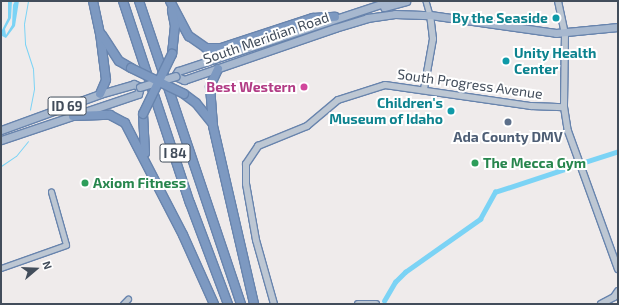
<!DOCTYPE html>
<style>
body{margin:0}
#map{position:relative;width:619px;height:305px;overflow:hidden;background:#efebeb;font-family:"Exo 2",sans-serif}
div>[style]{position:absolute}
.water>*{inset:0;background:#7bd3f5}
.stream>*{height:1px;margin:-0.5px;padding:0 0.5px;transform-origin:0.5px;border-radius:0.5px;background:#7bd3f5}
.canal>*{height:4.5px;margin:-2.25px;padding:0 2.25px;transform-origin:2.25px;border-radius:2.25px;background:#7bd3f5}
.roads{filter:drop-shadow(1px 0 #6884ad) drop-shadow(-1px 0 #6884ad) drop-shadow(0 1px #6884ad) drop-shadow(0 -1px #6884ad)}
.minor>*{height:4.5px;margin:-2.25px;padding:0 2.25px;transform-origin:2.25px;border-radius:2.25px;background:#bdc7d3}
.tertiary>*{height:6px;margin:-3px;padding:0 3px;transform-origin:3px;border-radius:3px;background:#bdc7d3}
.primary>*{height:7px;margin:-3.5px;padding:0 3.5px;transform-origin:3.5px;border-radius:3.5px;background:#a7b8cf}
.motorway>*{height:8px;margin:-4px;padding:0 4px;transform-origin:4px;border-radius:4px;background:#7d99c1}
.bridges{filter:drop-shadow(1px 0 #6884ad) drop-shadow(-1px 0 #6884ad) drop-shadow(0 1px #6884ad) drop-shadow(0 -1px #6884ad)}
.primary-bridge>*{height:7px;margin:-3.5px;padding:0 3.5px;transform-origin:3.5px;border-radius:3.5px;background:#a7b8cf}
.motorway-bridge>*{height:8px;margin:-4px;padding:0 4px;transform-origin:4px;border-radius:4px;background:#7d99c1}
.dots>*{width:11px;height:11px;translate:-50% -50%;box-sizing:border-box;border:2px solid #fff;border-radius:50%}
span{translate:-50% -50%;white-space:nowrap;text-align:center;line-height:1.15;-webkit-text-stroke:4px #fff;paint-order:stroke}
.shield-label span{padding:1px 3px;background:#fff;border:1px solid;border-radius:3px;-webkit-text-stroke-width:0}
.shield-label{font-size:13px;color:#424d5b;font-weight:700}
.culture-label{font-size:14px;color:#0d838f;font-weight:700}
.right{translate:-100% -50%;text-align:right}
.left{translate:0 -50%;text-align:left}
.street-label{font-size:14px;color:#424d5b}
.hotel-label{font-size:14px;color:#b23c85;font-weight:700}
.service-label{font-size:14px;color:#4e5e75;font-weight:700}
.leisure-label{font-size:14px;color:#27864d;font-weight:700}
.frame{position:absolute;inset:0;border:2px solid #424d5b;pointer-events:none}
.north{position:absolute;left:16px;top:249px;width:40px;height:40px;-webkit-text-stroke:3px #fff;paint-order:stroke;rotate:71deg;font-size:11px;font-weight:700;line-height:16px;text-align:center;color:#424d5b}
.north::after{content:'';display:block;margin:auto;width:14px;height:18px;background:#424d5b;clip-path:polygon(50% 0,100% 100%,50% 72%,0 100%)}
</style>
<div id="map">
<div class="water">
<i style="clip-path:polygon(8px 1px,12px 1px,11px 18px,5px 29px,6px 35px,12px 25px,13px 5px,15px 1px,19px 1px,15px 26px,6px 38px,2px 36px,1px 32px,8px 18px)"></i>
</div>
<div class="stream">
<i style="left:28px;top:1px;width:23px;rotate:100deg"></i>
<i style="left:24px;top:24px;width:20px;rotate:87deg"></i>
<i style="left:25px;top:44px;width:26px;rotate:72deg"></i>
<i style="left:33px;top:69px;width:20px;rotate:87deg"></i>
<i style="left:34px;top:89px;width:21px;rotate:101deg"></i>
<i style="left:1px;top:166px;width:18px;rotate:-34deg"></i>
<i style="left:16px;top:156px;width:19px;rotate:-51deg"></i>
</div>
<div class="canal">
<i style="left:585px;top:162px;width:35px;rotate:-18deg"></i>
<i style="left:384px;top:301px;width:22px;rotate:-60deg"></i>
<i style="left:395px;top:282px;width:14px;rotate:-45deg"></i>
<i style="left:405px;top:272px;width:92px;rotate:-35.2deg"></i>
<i style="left:480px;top:219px;width:31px;rotate:-61deg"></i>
<i style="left:495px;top:192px;width:83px;rotate:-18.2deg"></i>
</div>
<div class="roads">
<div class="minor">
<i style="left:426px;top:1px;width:15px;rotate:74deg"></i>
<i style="left:1px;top:268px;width:69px;rotate:-19.5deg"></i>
<i style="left:66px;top:245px;width:55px;rotate:-105.8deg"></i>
<i style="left:123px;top:304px;width:7px;rotate:-45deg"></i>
</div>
<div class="tertiary">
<i style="left:558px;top:1px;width:33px;rotate:78deg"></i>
<i style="left:565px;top:33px;width:74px;rotate:90.8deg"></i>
<i style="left:564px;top:107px;width:24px;rotate:81deg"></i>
<i style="left:568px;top:131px;width:147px;rotate:70.1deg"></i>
<i style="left:424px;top:89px;width:51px;rotate:-79.8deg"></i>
<i style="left:433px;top:39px;width:24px;rotate:-97deg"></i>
<i style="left:274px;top:304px;width:66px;rotate:-105.7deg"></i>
<i style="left:256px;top:240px;width:57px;rotate:-100.1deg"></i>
<i style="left:246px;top:184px;width:20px;rotate:-90deg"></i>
<i style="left:246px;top:164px;width:22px;rotate:-56deg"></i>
<i style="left:258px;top:146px;width:53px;rotate:-22.2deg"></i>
<i style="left:307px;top:126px;width:40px;rotate:-40deg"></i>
<i style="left:338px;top:100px;width:49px;rotate:-17.7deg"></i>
<i style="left:385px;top:85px;width:148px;rotate:8.2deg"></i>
<i style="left:531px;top:106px;width:33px;rotate:2deg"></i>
<i style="left:358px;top:304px;width:18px"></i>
<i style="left:601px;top:304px;width:15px;rotate:-28deg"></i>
<i style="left:614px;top:297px;width:7px;rotate:-56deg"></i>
</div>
<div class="primary">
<i style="left:390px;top:1px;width:223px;rotate:161.7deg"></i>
<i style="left:178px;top:71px;width:6px;rotate:121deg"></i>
<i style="left:175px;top:76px;width:10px;rotate:24deg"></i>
<i style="left:184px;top:80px;width:160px;rotate:-19deg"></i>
<i style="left:335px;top:28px;width:34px;rotate:-17deg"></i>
<i style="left:367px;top:18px;width:28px;rotate:-8deg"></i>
<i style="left:395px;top:14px;width:35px;rotate:2deg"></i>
<i style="left:430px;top:15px;width:127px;rotate:8.1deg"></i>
<i style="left:556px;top:33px;width:62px;rotate:-5.5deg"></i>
<i style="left:384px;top:7px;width:23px;rotate:-15deg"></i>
<i style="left:1px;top:130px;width:105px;rotate:-20deg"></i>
<i style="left:100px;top:94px;width:35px;rotate:-16deg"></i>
<i style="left:134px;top:84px;width:7px;rotate:27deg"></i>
<i style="left:140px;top:87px;width:7px;rotate:106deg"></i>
<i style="left:138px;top:94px;width:145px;rotate:161.4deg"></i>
</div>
<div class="motorway">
<i style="left:93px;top:1px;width:33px;rotate:78deg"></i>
<i style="left:100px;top:33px;width:47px;rotate:82.7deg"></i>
<i style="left:106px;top:80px;width:15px;rotate:113deg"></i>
<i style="left:123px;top:1px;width:213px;rotate:71.7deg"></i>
<i style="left:190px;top:203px;width:108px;rotate:69.4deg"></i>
<i style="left:139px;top:1px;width:320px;rotate:71.4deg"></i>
<i style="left:170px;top:1px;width:40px;rotate:62deg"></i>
<i style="left:189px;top:36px;width:21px;rotate:35deg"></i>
<i style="left:206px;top:48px;width:15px"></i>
<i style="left:221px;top:48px;width:97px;rotate:-18.1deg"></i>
<i style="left:313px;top:18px;width:22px;rotate:-3deg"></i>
<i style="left:102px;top:35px;width:31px;rotate:57deg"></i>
<i style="left:119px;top:61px;width:14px;rotate:30deg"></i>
<i style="left:172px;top:54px;width:28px;rotate:-84deg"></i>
<i style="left:175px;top:26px;width:16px;rotate:-101deg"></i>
<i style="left:218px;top:69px;width:19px;rotate:115deg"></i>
<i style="left:210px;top:86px;width:40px;rotate:85.7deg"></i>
<i style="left:213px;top:126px;width:183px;rotate:77deg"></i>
<i style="left:184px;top:94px;width:15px;rotate:37deg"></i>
<i style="left:196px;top:103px;width:26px;rotate:51deg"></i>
<i style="left:143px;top:114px;width:39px;rotate:87deg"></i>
<i style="left:73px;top:116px;width:37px;rotate:-2deg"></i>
<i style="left:110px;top:115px;width:17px;rotate:28deg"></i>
<i style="left:125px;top:123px;width:126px;rotate:62.6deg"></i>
<i style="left:183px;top:235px;width:76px;rotate:65.8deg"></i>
</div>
</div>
<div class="bridges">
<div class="primary-bridge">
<i style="left:140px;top:87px;width:37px;rotate:-17deg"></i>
</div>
<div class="motorway-bridge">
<i style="left:131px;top:68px;width:59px;rotate:26.1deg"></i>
<i style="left:143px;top:114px;width:67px;rotate:-64.2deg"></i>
</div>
</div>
<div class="dots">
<i style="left:556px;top:18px;background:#0f9aa8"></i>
<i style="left:506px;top:61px;background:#0f9aa8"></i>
<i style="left:304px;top:87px;background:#d1479c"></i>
<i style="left:451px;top:111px;background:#0f9aa8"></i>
<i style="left:508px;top:122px;background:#5c6f8a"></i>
<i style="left:475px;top:163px;background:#2e9e5b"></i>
<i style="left:85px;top:183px;background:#2e9e5b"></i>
</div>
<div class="shield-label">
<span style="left:67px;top:106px">ID 69</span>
<span style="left:175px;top:153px">I 84</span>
</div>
<div class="culture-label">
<span class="right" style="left:548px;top:18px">By the Seaside</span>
<span class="left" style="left:514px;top:61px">Unity Health<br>Center</span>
<span class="right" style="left:443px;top:111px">Children's<br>Museum of Idaho</span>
</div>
<div class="street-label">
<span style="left:266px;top:38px;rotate:-19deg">South Meridian Road</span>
<span style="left:470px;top:84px;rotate:8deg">South Progress Avenue</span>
</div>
<div class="hotel-label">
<span class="right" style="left:296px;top:87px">Best Western</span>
</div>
<div class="service-label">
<span style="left:508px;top:137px">Ada County DMV</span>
</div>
<div class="leisure-label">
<span class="left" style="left:483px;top:163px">The Mecca Gym</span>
<span class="left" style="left:93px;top:183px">Axiom Fitness</span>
</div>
<div class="frame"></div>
<div class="north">N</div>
</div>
